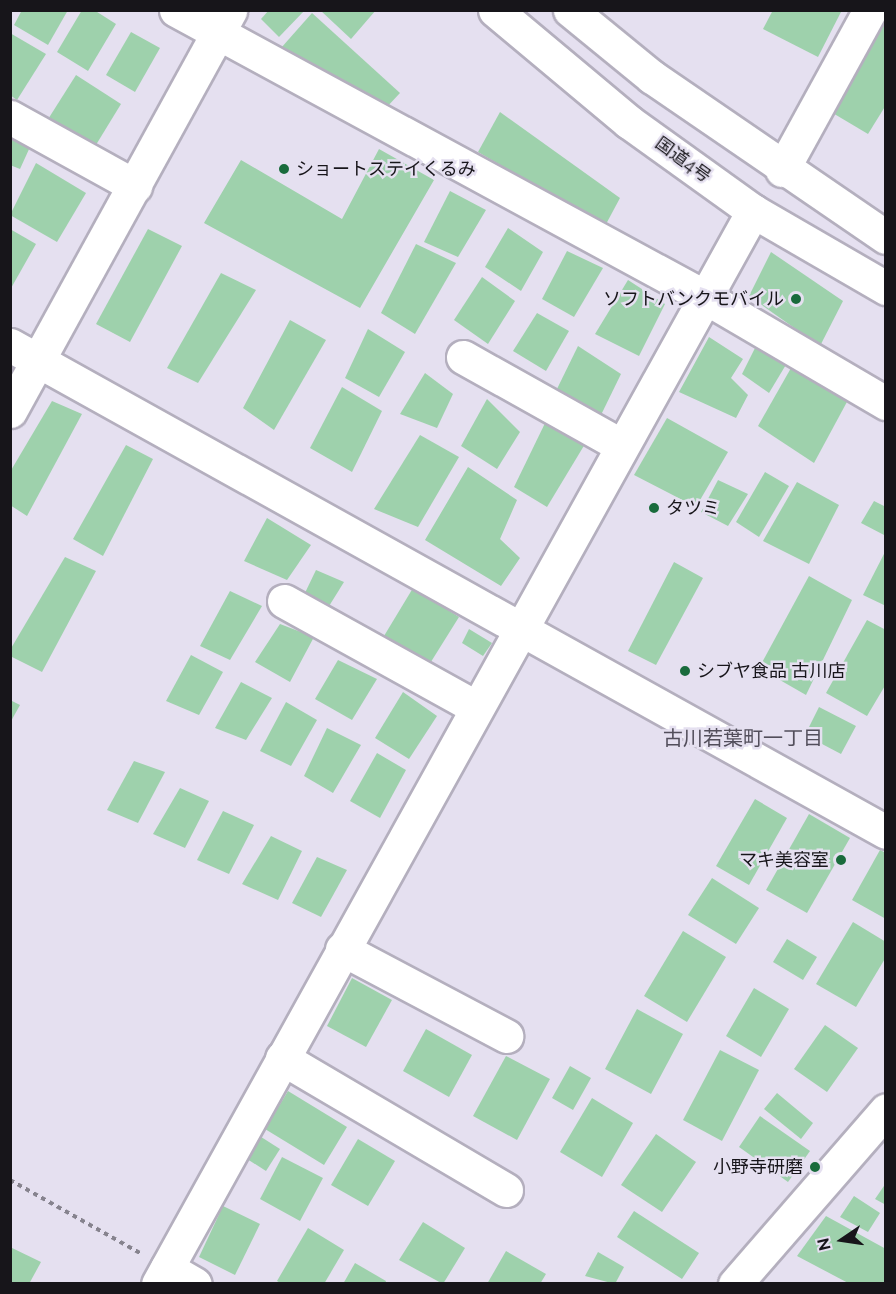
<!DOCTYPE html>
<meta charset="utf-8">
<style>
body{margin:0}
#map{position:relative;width:896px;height:1294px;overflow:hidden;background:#e5e0f0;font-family:Raleway,"Noto Sans JP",sans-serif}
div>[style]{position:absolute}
.building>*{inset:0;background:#9ed1ac}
.path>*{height:4px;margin-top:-2px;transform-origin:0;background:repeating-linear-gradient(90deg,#86838e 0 4.5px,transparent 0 9px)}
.roads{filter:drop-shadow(2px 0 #b4afbe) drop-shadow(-2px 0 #b4afbe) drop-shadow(0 2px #b4afbe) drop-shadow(0 -2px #b4afbe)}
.minor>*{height:33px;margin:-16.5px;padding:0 16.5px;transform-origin:16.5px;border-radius:16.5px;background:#fff}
.highway>*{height:33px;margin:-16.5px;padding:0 16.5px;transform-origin:16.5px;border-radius:16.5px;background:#fff}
.dots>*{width:16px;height:16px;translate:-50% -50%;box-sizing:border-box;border:3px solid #e5e0f0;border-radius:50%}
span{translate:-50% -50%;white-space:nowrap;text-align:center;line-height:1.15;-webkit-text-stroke:5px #e5e0f0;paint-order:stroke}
.street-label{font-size:18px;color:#17151a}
.poi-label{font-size:18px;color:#17151a}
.left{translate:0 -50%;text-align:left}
.right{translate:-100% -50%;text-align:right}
.neighbourhood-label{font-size:20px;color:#524e5b}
.frame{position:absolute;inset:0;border:12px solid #17151a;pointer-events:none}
.north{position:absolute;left:812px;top:1210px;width:60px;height:60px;-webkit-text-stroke:4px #e5e0f0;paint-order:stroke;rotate:257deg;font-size:16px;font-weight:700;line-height:24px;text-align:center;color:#17151a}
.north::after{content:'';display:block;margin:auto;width:21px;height:27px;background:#17151a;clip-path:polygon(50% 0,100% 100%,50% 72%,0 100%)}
</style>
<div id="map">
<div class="building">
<i style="clip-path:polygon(22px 10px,68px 10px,48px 45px,14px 25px)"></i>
<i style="clip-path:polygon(82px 10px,94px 10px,116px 24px,88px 71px,57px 52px)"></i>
<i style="clip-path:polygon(269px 10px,305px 10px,279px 37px,261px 19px)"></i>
<i style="clip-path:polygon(320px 10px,376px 10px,351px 39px)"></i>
<i style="clip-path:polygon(773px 10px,842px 10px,818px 57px,763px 29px)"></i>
<i style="clip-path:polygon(312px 13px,400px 93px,385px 109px,281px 48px)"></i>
<i style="clip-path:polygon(886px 19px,886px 105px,868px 134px,831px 112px)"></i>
<i style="clip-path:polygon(131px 32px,160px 48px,135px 92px,106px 75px)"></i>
<i style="clip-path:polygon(10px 33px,46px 54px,17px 100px,10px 95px)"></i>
<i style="clip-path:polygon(76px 75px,121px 104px,91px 153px,45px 124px)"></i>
<i style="clip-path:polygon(500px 112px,620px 198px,605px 226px,478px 152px)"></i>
<i style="clip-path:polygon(10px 139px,30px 147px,20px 169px,10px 165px)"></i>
<i style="clip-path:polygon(379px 149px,434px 180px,360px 308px,204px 223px,241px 160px,342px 219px)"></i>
<i style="clip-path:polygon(36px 163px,86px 193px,57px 242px,10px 215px)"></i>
<i style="clip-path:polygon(450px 191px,486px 210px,458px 257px,424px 242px)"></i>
<i style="clip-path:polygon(508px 228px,543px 252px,521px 291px,485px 267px)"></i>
<i style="clip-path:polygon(10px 229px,36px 244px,10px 290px)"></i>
<i style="clip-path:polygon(148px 229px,182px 246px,130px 342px,96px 324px)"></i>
<i style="clip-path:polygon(416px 244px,456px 263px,415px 334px,381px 313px)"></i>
<i style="clip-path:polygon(567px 251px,603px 268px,574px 317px,542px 299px)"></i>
<i style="clip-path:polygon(771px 252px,843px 301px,820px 346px,749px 296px)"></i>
<i style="clip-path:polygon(221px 273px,256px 290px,198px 383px,167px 368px)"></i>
<i style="clip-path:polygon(482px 277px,515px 301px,488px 344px,454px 320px)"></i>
<i style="clip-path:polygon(628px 280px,665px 304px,639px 356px,595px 334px)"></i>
<i style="clip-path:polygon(537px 313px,569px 331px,546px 371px,513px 351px)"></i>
<i style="clip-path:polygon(290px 320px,326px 340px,274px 430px,243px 408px)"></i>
<i style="clip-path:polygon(368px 329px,405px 352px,379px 397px,345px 378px)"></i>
<i style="clip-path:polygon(709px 337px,743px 359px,731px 378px,748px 395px,736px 418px,679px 392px)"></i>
<i style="clip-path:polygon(757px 344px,787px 363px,769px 393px,742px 374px)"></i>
<i style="clip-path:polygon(578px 346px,621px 374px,600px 417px,555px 393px)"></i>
<i style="clip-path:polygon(791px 368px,848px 400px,814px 463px,758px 426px)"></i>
<i style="clip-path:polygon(425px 373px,453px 394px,437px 428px,400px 414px)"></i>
<i style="clip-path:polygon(342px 387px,382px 411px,352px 472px,310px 448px)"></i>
<i style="clip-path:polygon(487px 399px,520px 432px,497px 469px,461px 446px)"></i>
<i style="clip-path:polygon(52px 401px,82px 414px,27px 516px,10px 505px,10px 472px)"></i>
<i style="clip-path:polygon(548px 417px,585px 444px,547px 507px,514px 487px)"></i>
<i style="clip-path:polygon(667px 418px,728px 452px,696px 507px,634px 475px)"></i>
<i style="clip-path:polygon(420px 435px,459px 457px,418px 527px,374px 509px)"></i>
<i style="clip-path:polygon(126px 445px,153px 459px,103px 556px,73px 539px)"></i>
<i style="clip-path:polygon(468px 467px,517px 500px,500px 539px,520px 558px,501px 586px,425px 540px)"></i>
<i style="clip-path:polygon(765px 472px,789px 486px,759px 537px,736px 522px)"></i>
<i style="clip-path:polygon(718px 480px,748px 494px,728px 526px,701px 512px)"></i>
<i style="clip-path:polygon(797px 482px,839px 505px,809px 564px,763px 541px)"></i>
<i style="clip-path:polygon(874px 501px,886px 507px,886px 536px,861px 523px)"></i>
<i style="clip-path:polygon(267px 518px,311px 545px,287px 580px,244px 561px)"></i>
<i style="clip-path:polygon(886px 550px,886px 606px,863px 595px)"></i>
<i style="clip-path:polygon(65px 557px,96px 571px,42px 672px,10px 656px,10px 650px)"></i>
<i style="clip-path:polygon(674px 562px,703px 578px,656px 665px,628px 651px)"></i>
<i style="clip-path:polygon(316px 570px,344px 582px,326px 611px,303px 597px)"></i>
<i style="clip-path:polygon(809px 576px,852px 600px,806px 695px,759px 668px)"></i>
<i style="clip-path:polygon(413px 588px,459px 617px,429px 665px,384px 636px)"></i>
<i style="clip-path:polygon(230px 591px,262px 606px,230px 660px,200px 646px)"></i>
<i style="clip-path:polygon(867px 620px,886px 630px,886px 684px,867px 716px,826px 693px)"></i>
<i style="clip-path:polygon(280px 624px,314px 637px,290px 682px,255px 662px)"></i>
<i style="clip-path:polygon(469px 629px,492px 643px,483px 656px,462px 643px)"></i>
<i style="clip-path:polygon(191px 655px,223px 672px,199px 715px,166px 701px)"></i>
<i style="clip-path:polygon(338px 660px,377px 679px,352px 720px,315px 699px)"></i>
<i style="clip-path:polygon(241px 682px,272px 698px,246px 740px,215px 728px)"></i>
<i style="clip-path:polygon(403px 692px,437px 716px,409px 759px,375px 738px)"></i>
<i style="clip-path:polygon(10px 700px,20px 705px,10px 723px)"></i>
<i style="clip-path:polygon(286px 702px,317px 720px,291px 766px,260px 751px)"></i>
<i style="clip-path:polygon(819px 707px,856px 726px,841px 754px,805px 735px)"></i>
<i style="clip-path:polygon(327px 728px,361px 745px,333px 793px,304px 776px)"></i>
<i style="clip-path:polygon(377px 753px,406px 770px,380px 818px,350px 801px)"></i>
<i style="clip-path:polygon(134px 761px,165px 772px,138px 823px,107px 810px)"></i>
<i style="clip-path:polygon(180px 788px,209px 801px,185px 848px,153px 834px)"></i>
<i style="clip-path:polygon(755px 799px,787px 818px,749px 885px,716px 866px)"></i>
<i style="clip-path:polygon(223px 811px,254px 825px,229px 874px,197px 860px)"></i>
<i style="clip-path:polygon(809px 814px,850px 838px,807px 913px,766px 890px)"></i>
<i style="clip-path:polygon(271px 836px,302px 851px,278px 900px,242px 884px)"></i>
<i style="clip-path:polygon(880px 850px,886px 853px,886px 919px,852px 900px)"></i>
<i style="clip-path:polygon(317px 857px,347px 870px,321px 917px,292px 903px)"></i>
<i style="clip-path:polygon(712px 878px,759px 908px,736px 944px,688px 915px)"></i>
<i style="clip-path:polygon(853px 922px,886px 942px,886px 957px,856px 1007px,816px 984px)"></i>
<i style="clip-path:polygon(683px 931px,726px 957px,687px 1022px,644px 996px)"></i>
<i style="clip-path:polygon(787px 939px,817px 957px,803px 980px,773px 962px)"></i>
<i style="clip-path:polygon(352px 978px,392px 1000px,366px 1047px,327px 1026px)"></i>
<i style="clip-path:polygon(754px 988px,789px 1009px,761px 1057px,726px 1036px)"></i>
<i style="clip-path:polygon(637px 1009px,683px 1034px,651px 1094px,605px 1069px)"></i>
<i style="clip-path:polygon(825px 1025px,858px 1048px,827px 1092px,794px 1069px)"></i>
<i style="clip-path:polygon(426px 1029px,472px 1055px,449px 1097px,403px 1071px)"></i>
<i style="clip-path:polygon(720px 1050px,759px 1070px,722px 1141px,683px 1120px)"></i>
<i style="clip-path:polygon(506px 1056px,550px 1079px,517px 1140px,473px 1116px)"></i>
<i style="clip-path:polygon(570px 1066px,591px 1078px,573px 1110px,552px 1098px)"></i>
<i style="clip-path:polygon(288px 1091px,347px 1127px,324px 1165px,265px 1129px)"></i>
<i style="clip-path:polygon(777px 1093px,813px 1123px,801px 1139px,764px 1109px)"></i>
<i style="clip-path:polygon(592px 1098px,633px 1123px,602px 1177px,560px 1152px)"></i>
<i style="clip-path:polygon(760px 1116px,810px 1151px,788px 1182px,739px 1147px)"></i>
<i style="clip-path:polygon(656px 1134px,696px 1162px,662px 1212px,621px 1185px)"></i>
<i style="clip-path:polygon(258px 1135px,280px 1149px,266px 1171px,244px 1157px)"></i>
<i style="clip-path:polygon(358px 1139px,395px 1161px,368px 1206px,331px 1185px)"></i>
<i style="clip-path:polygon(282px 1157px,323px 1178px,300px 1221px,260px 1199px)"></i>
<i style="clip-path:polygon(886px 1183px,886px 1205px,875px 1199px)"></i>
<i style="clip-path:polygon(854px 1196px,880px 1213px,868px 1232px,840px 1217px)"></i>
<i style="clip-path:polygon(223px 1206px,260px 1224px,235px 1275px,199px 1257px)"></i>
<i style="clip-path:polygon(634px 1211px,699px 1253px,682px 1279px,617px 1237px)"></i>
<i style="clip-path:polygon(826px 1216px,886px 1249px,886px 1284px,850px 1284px,797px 1256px)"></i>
<i style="clip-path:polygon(423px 1222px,465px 1248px,443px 1284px,399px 1260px)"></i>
<i style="clip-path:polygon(308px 1228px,344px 1250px,324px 1284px,282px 1284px,277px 1281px)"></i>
<i style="clip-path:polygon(10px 1247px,41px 1262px,29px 1284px,10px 1284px)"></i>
<i style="clip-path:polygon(506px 1251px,546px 1274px,540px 1284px,487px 1284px)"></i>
<i style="clip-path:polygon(598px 1252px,624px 1267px,615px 1284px,585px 1276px)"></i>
<i style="clip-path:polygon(355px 1263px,386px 1281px,385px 1284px,343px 1284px)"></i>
</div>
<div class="path">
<i style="left:10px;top:1180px;width:149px;rotate:29.3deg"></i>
</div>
<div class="roads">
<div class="minor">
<i style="left:176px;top:10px;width:602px;rotate:28.48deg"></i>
<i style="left:705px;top:297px;width:210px;rotate:30.4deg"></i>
<i style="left:10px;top:117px;width:143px;rotate:28.9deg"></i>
<i style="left:782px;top:170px;width:183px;rotate:-61.2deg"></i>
<i style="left:10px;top:345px;width:1002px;rotate:29.07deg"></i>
<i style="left:463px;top:357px;width:182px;rotate:29.2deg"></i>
<i style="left:10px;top:411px;width:457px;rotate:-61.2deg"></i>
<i style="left:284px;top:601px;width:218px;rotate:29deg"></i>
<i style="left:342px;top:949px;width:186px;rotate:27.9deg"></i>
<i style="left:282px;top:1058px;width:260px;rotate:30.5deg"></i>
<i style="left:167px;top:1268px;width:32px;rotate:30deg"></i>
<i style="left:158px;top:1284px;width:1227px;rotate:-60.99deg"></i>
<i style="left:735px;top:1284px;width:230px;rotate:-49deg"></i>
</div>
<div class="highway">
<i style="left:495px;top:10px;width:175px;rotate:39.9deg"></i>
<i style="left:629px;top:122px;width:153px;rotate:35.7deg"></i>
<i style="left:753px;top:211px;width:154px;rotate:30.1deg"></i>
<i style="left:570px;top:10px;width:106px;rotate:39.3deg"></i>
<i style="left:652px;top:77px;width:283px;rotate:34.4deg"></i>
</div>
</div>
<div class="dots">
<i style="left:284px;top:169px;background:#196b3c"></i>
<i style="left:796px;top:299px;background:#196b3c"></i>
<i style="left:654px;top:508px;background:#196b3c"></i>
<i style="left:685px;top:671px;background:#196b3c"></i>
<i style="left:841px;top:860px;background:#196b3c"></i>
<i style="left:815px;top:1167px;background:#196b3c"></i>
</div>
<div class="street-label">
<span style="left:683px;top:160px;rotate:36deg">国道4号</span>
</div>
<div class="poi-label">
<span class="left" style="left:296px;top:169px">ショートステイくるみ</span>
<span class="right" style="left:784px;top:299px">ソフトバンクモバイル</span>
<span class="left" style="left:666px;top:508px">タツミ</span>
<span class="left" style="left:697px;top:671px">シブヤ食品 古川店</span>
<span class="right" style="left:829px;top:860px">マキ美容室</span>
<span class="right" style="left:803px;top:1167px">小野寺研磨</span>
</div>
<div class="neighbourhood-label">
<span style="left:743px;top:738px">古川若葉町一丁目</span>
</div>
<div class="frame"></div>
<div class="north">N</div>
</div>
